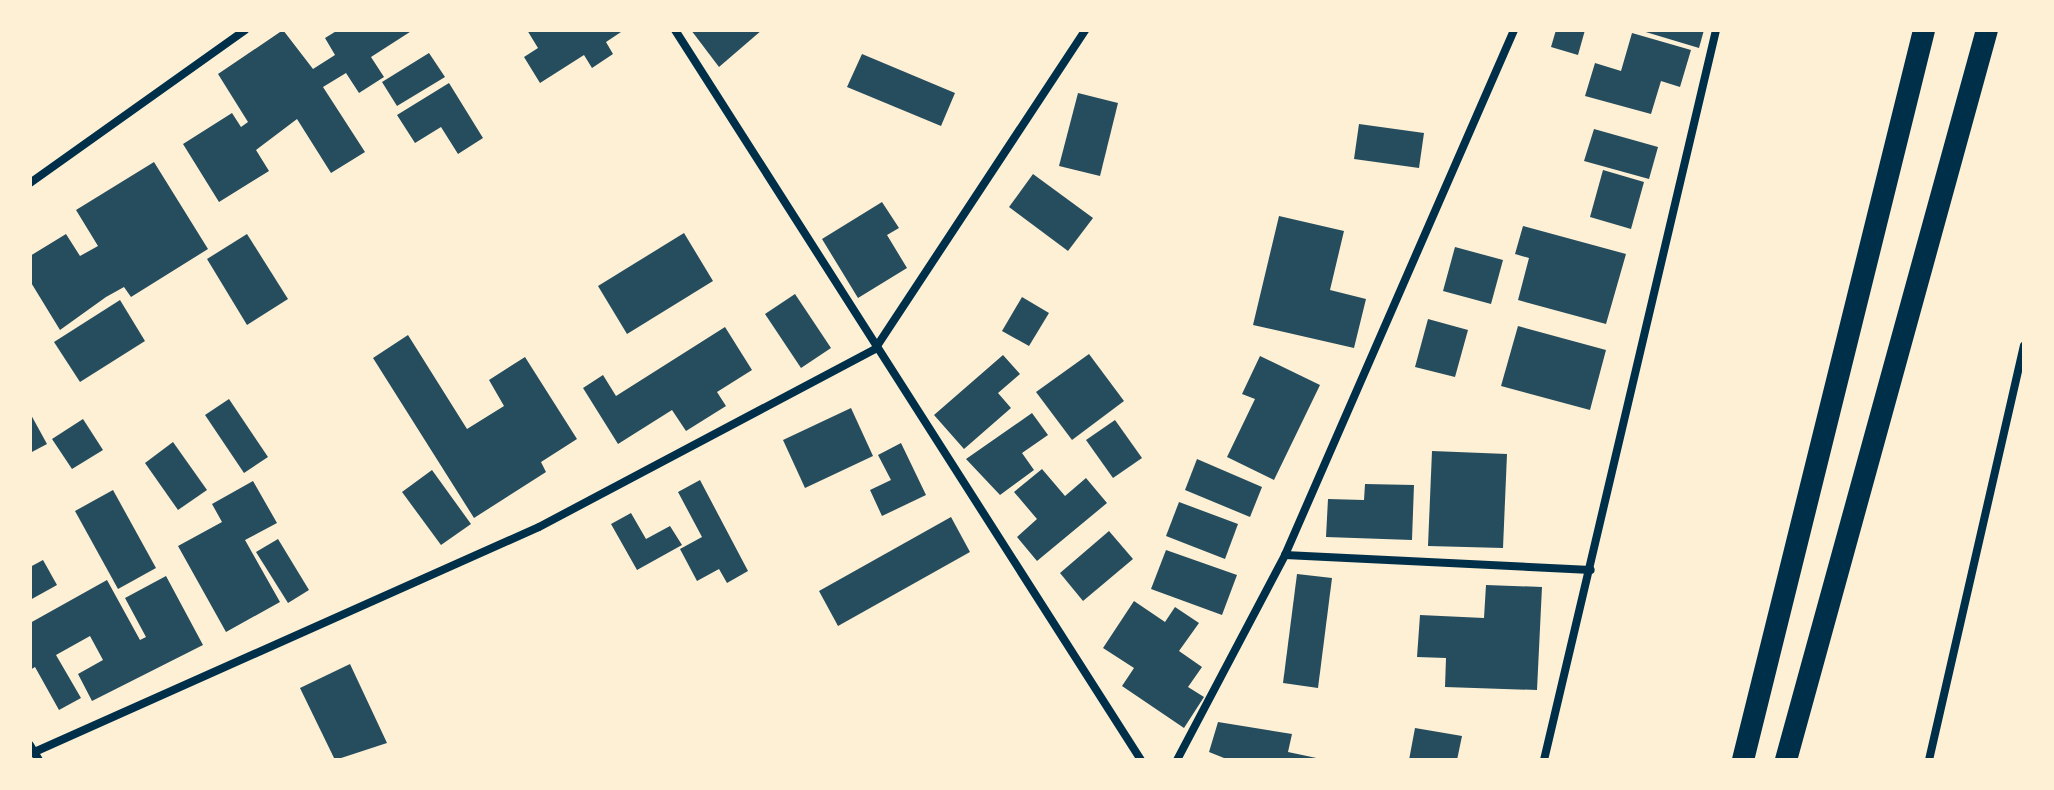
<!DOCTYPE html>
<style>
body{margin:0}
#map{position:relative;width:2054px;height:790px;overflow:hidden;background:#fdf0d5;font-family:"Noto Serif",serif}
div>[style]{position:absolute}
.building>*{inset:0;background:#264d5e}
.minor>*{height:8px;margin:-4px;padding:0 4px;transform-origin:4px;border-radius:4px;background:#003049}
.trunk>*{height:22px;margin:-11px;padding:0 11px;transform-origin:11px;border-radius:11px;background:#003049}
span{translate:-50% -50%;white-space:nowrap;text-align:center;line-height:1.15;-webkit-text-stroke:8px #fdf0d5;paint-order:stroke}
.frame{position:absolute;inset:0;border:32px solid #fdf0d5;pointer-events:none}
</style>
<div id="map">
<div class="building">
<i style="clip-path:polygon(283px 30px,313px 69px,335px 55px,325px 38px,338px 30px,413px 30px,371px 57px,384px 77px,359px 93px,346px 73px,323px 87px,365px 152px,331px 173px,297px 119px,256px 150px,269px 171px,219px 202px,183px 144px,232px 113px,241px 127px,248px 122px,218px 74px)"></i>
<i style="clip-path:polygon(527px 30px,624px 30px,606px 42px,613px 54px,592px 68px,584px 55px,540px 83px,524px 57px,538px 48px)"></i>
<i style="clip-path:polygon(691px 30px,762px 30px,719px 67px)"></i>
<i style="clip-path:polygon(1556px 30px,1585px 30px,1578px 55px,1551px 47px)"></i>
<i style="clip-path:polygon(1639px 30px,1704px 30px,1699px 48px)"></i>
<i style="clip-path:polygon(1632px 33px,1691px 50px,1680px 87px,1661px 81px,1651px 114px,1585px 96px,1595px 63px,1621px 71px)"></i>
<i style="clip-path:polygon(429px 53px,445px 77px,397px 106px,382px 82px)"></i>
<i style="clip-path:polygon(862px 54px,955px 93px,941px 126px,847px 87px)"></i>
<i style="clip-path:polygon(449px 83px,483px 138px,458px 154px,441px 127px,415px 143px,397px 115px)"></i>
<i style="clip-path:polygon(1078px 93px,1118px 103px,1100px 176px,1059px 166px)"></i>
<i style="clip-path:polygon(1359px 124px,1424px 133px,1419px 168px,1354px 159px)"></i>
<i style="clip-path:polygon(1594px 129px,1658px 147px,1649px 179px,1584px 161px)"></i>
<i style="clip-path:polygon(154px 162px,208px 249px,131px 297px,124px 287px,106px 297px,60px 330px,30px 281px,30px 256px,66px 234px,80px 256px,98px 246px,76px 210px)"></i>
<i style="clip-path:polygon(1603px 170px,1644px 182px,1631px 229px,1590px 217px)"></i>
<i style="clip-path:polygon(1033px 174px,1093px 218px,1068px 251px,1009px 207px)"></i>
<i style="clip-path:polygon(882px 202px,899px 228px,887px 235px,907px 268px,858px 298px,822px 239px)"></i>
<i style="clip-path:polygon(1279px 216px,1344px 231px,1330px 290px,1366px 299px,1354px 348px,1253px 325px)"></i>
<i style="clip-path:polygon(1523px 226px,1626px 254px,1606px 324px,1518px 300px,1529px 258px,1515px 254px)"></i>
<i style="clip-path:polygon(684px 233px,713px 281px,627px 334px,598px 286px)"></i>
<i style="clip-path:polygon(247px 234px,288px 299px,247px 325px,207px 259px)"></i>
<i style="clip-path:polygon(1455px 247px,1503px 260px,1491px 304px,1443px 291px)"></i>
<i style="clip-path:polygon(795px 294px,831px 348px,801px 368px,765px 314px)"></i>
<i style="clip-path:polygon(1022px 297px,1049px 313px,1029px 346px,1002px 331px)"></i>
<i style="clip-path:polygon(120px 300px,145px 341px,80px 382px,54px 342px)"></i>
<i style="clip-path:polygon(1428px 319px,1468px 330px,1455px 377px,1415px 367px)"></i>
<i style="clip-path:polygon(1518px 326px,1606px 350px,1590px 410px,1501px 386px)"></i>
<i style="clip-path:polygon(725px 327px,752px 370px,717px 392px,726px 406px,686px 431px,672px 410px,618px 444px,583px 388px,603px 375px,616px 396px)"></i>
<i style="clip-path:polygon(408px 335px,467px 429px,504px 406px,489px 380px,525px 357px,577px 439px,541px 462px,546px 472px,474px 518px,373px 358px)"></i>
<i style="clip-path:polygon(1089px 354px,1124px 401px,1072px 440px,1036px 392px)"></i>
<i style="clip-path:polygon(1003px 355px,1020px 374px,998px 393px,1011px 408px,964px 449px,934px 415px)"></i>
<i style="clip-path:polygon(1260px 356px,1320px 385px,1274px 480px,1227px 457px,1255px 399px,1242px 394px)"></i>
<i style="clip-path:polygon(229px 399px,268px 457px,244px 473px,205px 415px)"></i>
<i style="clip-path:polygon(851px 408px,873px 456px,805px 488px,783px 440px)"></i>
<i style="clip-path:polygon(30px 413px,47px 444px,30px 453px)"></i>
<i style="clip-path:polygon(1032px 413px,1048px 435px,1022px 453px,1034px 470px,1000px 495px,966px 459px)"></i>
<i style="clip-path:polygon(83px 419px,103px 450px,72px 469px,52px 439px)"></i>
<i style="clip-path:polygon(1115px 420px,1142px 458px,1113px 478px,1086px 440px)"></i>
<i style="clip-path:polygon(173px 442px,207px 490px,178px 510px,145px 463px)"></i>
<i style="clip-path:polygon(901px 443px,926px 495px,882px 516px,870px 490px,891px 480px,878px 455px)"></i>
<i style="clip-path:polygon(1432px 451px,1507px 454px,1503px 548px,1428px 546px)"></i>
<i style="clip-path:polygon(1197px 459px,1262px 487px,1250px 517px,1185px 490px)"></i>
<i style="clip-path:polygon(1042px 469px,1065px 496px,1086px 478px,1107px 503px,1037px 561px,1017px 537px,1037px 519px,1014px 492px)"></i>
<i style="clip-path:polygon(432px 470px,471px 524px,441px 545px,402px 492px)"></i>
<i style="clip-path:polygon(700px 480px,748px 571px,727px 583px,719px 569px,697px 581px,680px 549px,702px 537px,678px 492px)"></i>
<i style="clip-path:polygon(253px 481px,277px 523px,245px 540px,280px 602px,226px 632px,178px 546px,222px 522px,212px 504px)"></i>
<i style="clip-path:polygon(1365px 484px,1414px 485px,1412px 540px,1326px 537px,1328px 499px,1364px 500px)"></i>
<i style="clip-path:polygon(113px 490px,156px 568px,118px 589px,75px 511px)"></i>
<i style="clip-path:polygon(1179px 502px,1238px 524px,1225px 559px,1166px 536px)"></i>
<i style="clip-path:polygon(631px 513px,646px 539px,670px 526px,682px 545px,637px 570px,611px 524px)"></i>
<i style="clip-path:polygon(951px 517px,970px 552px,838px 626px,819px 591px)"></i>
<i style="clip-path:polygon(1109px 531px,1133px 559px,1083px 601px,1060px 573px)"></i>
<i style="clip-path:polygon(278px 539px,309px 590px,288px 603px,256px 552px)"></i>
<i style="clip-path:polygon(1166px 550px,1237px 575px,1222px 615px,1151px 589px)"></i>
<i style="clip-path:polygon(43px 560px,57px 585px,30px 600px,30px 567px)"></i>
<i style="clip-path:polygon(1297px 574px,1332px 578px,1318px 688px,1283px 683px)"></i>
<i style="clip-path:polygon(166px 576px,203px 645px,92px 701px,78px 674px,103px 660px,90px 636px,56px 655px,81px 698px,59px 710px,35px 667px,30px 670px,30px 623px,107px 580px,140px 640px,146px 637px,125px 598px)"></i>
<i style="clip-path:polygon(1486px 585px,1542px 587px,1537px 690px,1445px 687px,1446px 658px,1417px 657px,1420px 615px,1484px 618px)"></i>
<i style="clip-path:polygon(1134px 601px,1165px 622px,1175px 607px,1199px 623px,1179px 651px,1202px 667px,1188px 687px,1204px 697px,1184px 728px,1122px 686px,1134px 668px,1103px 648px)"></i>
<i style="clip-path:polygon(350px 664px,387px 743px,335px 760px,300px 688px)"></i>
<i style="clip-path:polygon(1218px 722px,1292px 734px,1288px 752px,1326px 760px,1229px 760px,1209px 752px)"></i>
<i style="clip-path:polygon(1415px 728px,1462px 736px,1457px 760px,1409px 760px)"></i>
</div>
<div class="minor">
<i style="left:675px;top:30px;width:866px;rotate:57.45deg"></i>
<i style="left:30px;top:183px;width:264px;rotate:-35.4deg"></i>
<i style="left:1285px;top:555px;width:306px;rotate:2.8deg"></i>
<i style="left:30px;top:745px;width:17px;rotate:59deg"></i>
<i style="left:30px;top:754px;width:557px;rotate:-24.04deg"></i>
<i style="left:539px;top:527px;width:380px;rotate:-27.9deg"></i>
<i style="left:875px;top:349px;width:382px;rotate:-56.6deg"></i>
<i style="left:1177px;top:760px;width:232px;rotate:-62.2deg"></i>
<i style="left:1285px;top:555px;width:573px;rotate:-66.43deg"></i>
<i style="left:1544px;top:760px;width:750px;rotate:-76.74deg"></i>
<i style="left:1929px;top:760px;width:425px;rotate:-77.1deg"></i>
</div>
<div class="trunk">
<i style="left:1743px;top:760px;width:752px;rotate:-76.07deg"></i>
<i style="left:1786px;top:760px;width:757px;rotate:-74.61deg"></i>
</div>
<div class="frame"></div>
</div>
